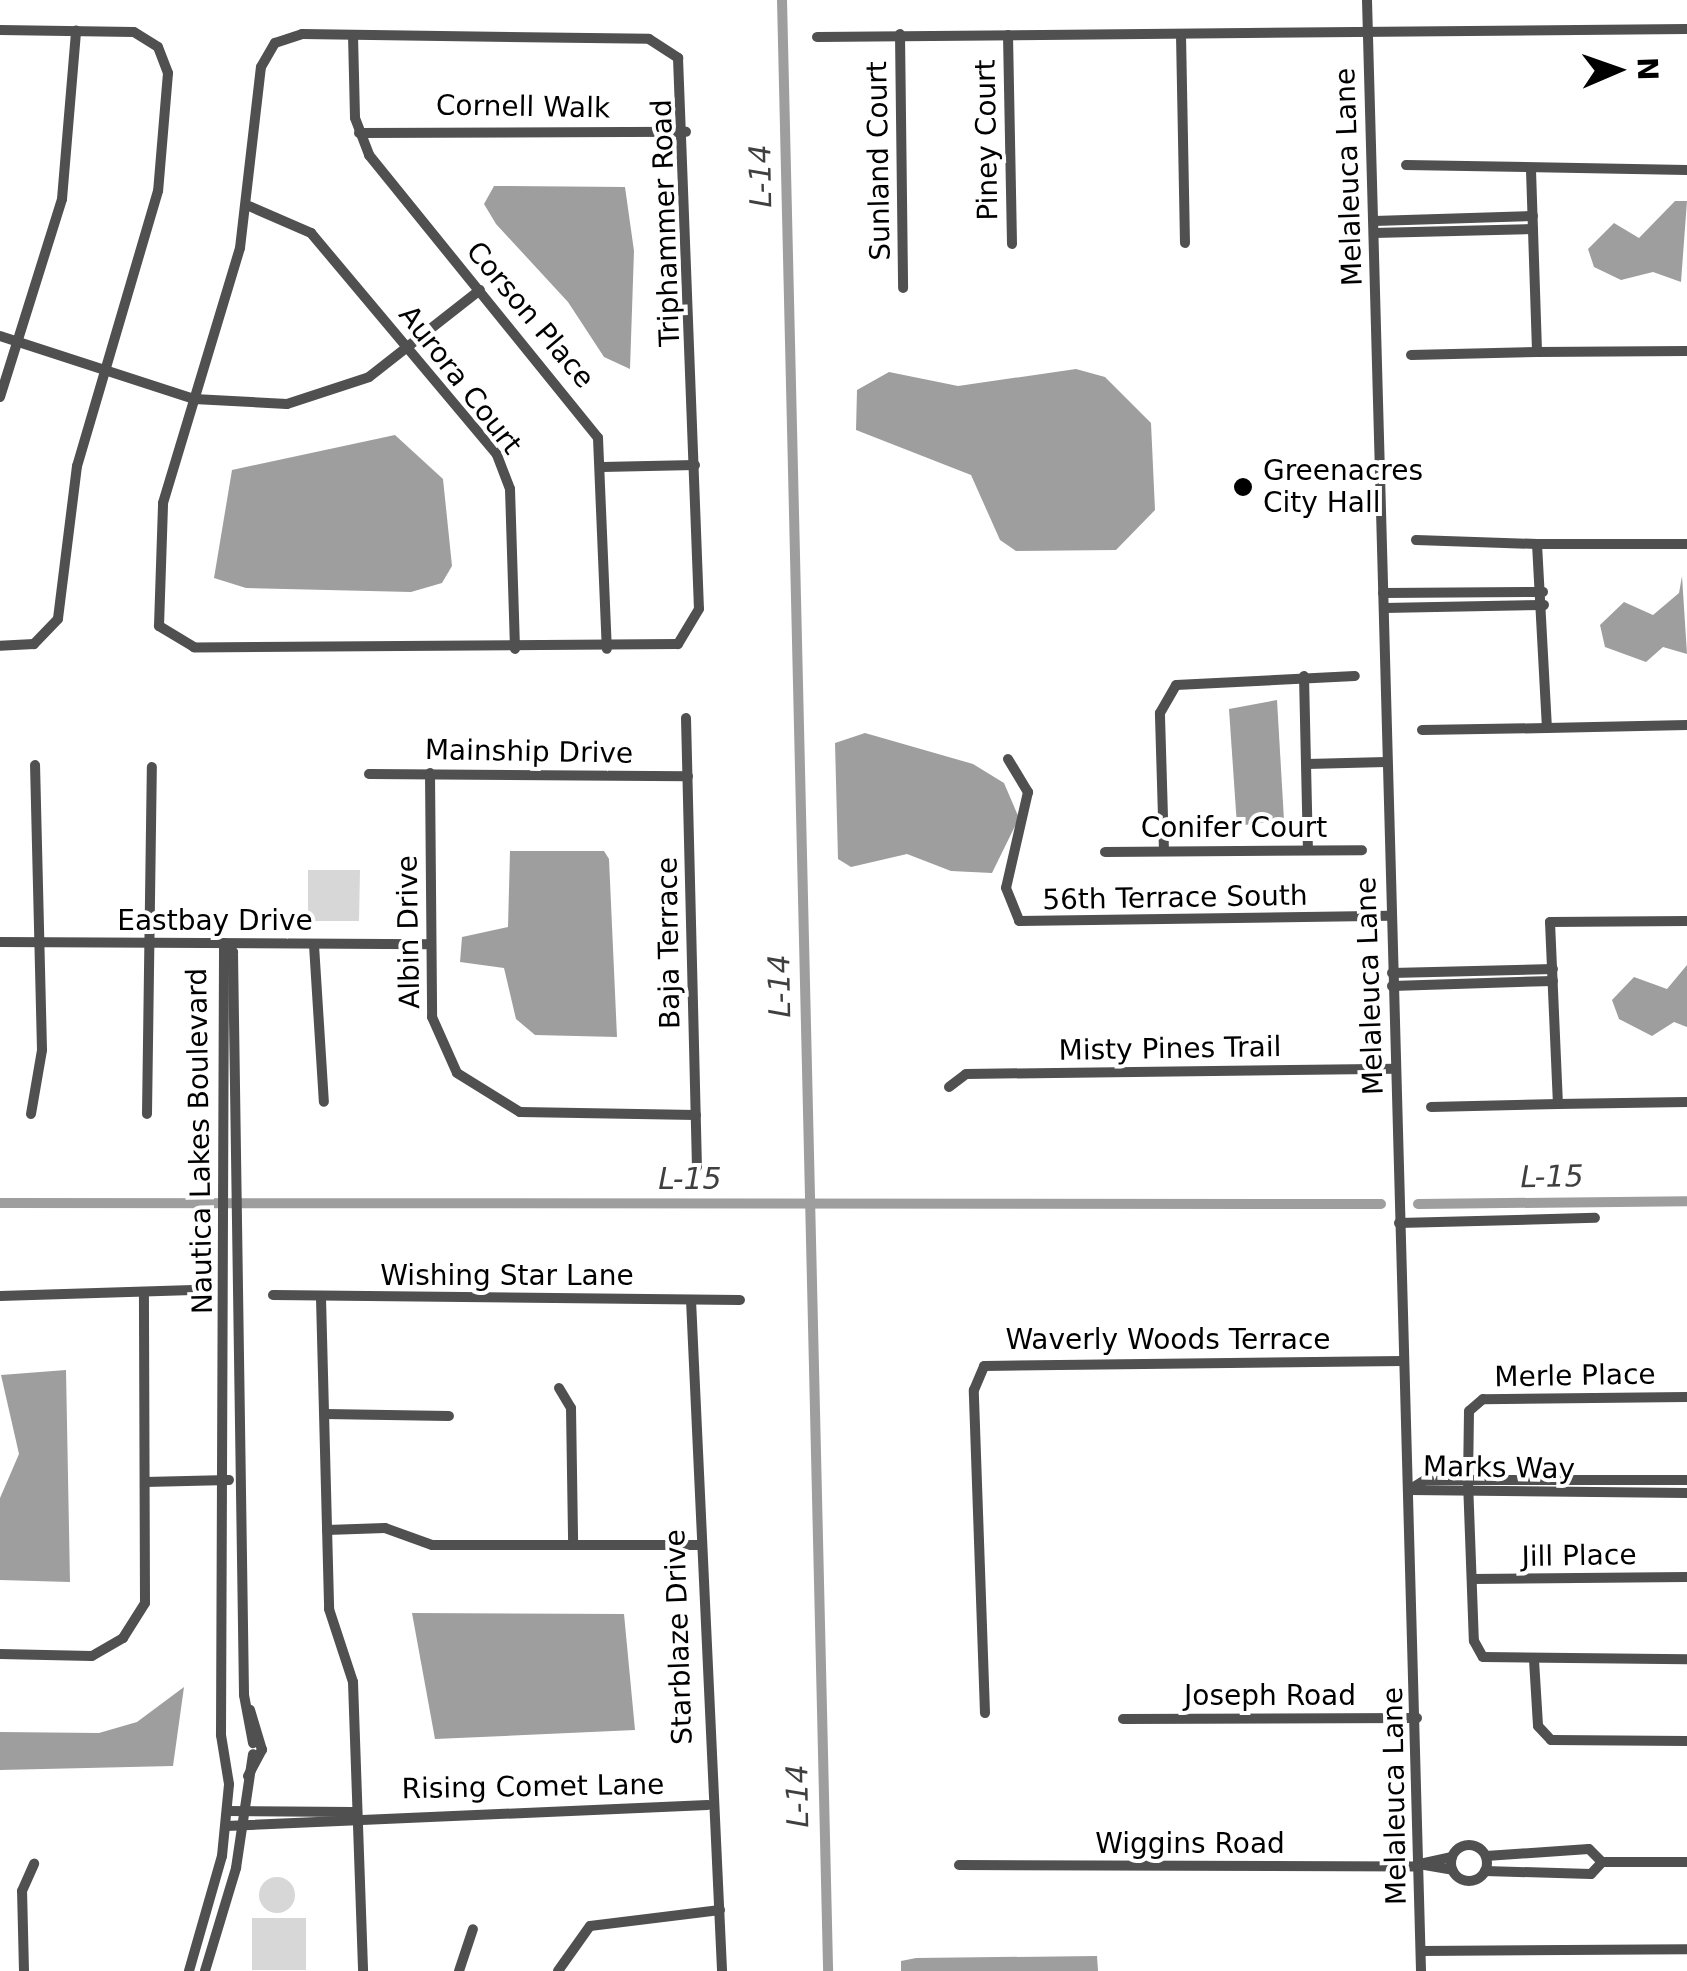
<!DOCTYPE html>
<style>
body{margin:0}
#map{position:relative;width:1687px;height:1971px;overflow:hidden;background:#fff;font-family:"DejaVu Sans",sans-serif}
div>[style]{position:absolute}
.green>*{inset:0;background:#d7d7d7}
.round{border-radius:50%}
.water>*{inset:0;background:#9e9e9e}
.canal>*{height:10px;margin:-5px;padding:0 5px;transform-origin:5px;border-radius:5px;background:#9e9e9e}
.minor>*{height:10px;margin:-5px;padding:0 5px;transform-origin:5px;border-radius:5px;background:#505050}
.minor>.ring{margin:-5px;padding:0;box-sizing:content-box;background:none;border:10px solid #505050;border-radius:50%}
.dots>*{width:28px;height:28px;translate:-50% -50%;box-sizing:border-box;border:5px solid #fff;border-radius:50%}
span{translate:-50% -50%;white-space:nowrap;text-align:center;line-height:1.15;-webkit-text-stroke:8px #fff;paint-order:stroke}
.street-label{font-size:28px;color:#000}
.poi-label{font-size:28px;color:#000}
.left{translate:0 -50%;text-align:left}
.water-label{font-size:30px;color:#3f3f3f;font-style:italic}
.north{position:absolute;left:1567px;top:20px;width:100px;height:100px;-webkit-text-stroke:8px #fff;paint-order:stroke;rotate:88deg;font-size:28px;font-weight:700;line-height:40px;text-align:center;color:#000}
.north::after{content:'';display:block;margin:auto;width:35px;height:45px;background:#000;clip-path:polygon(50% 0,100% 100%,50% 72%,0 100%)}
</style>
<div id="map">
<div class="green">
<i style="clip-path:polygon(308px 870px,360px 870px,359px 921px,308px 921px)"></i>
<i class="round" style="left:259px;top:1877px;width:36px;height:36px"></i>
<i style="clip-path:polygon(252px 1918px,306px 1918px,306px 1970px,252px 1970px)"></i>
</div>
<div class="water">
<i style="clip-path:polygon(494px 186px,625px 187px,634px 251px,630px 369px,604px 357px,568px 302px,496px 224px,484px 204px)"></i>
<i style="clip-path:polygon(1675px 201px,1687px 201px,1681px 282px,1653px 272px,1621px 280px,1594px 267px,1588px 249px,1614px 223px,1639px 238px)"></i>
<i style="clip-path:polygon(1076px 369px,1105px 377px,1151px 423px,1155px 510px,1116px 550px,1016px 551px,1000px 540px,971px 475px,856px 430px,857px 390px,889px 372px,958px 386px)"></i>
<i style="clip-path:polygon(395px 435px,443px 479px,452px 566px,442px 583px,411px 592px,246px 588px,214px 578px,232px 470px)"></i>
<i style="clip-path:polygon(1682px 576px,1687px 654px,1663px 647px,1646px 662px,1605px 647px,1600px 625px,1624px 602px,1653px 615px,1679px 593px)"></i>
<i style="clip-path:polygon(1277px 700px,1284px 820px,1237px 826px,1229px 709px)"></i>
<i style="clip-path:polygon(865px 733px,973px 764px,1004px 783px,1019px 818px,992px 873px,951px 871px,907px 854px,851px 867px,838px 859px,835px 743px)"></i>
<i style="clip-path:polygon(510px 851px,604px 851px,609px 859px,617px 1037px,535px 1035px,516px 1019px,504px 968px,460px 962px,462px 937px,508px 927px)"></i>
<i style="clip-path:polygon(1687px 965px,1687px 1027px,1674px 1022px,1652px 1036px,1619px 1019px,1612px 1000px,1634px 977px,1667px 989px)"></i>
<i style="clip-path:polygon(66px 1370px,70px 1582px,0 1580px,0 1498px,19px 1454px,1px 1375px)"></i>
<i style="clip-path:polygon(412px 1613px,624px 1614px,635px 1730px,435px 1739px)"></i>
<i style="clip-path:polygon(184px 1687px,173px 1766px,0 1770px,0 1732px,99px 1733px,137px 1722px)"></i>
<i style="clip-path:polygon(1097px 1956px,1098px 1971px,901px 1971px,901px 1961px,916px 1958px)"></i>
</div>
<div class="canal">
<i style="left:782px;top:0;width:1972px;rotate:88.66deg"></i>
<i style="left:0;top:1203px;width:1381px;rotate:0.04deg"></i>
<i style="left:1418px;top:1204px;width:269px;rotate:-0.6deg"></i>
</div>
<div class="minor">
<i style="left:1367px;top:0;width:1972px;rotate:88.43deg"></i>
<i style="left:0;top:30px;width:134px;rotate:0.9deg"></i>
<i style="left:134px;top:32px;width:28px;rotate:32deg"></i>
<i style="left:158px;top:47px;width:28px;rotate:69deg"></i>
<i style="left:168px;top:73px;width:118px;rotate:94.8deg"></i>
<i style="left:158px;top:191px;width:287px;rotate:106.4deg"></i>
<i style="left:77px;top:466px;width:154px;rotate:97.1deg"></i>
<i style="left:58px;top:619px;width:35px;rotate:134deg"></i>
<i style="left:34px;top:644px;width:34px;rotate:177deg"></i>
<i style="left:302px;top:34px;width:347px;rotate:0.8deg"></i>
<i style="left:649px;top:39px;width:35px;rotate:33deg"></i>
<i style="left:678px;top:58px;width:551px;rotate:87.82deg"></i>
<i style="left:699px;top:609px;width:41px;rotate:121deg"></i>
<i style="left:678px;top:644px;width:484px;rotate:179.6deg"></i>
<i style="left:194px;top:647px;width:41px;rotate:-149deg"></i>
<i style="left:159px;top:626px;width:123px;rotate:-88.1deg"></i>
<i style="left:163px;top:503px;width:266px;rotate:-73.2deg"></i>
<i style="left:240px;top:248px;width:182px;rotate:-83.4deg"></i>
<i style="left:261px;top:67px;width:28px;rotate:-60deg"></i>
<i style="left:275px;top:43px;width:28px;rotate:-18deg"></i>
<i style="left:900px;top:34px;width:254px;rotate:89.3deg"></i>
<i style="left:353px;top:35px;width:83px;rotate:88.6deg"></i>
<i style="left:355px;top:118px;width:40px;rotate:69deg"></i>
<i style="left:369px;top:155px;width:364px;rotate:51deg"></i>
<i style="left:598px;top:438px;width:211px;rotate:87.6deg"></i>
<i style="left:1008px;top:35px;width:209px;rotate:88.9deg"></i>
<i style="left:1181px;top:35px;width:208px;rotate:88.9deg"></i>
<i style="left:817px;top:37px;width:870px;rotate:-0.53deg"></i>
<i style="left:359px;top:133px;width:327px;rotate:-0.2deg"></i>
<i style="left:1406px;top:165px;width:281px;rotate:1deg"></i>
<i style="left:1531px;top:170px;width:182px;rotate:88.1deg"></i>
<i style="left:1537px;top:352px;width:150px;rotate:-0.4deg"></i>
<i style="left:249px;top:206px;width:68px;rotate:23.5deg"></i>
<i style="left:311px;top:233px;width:290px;rotate:50deg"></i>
<i style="left:497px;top:455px;width:36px;rotate:69deg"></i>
<i style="left:510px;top:489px;width:160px;rotate:88.2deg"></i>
<i style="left:1374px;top:221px;width:159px;rotate:-1.8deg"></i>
<i style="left:1374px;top:233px;width:159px;rotate:-1.4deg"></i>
<i style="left:0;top:336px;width:204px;rotate:18deg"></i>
<i style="left:194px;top:399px;width:93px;rotate:3.1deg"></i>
<i style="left:287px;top:404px;width:86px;rotate:-18.2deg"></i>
<i style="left:369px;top:377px;width:141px;rotate:-38.1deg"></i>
<i style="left:1411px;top:355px;width:126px;rotate:-1.4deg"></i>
<i style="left:0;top:397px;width:207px;rotate:-72.6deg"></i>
<i style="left:62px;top:199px;width:169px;rotate:-85.2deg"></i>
<i style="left:602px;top:467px;width:93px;rotate:-1.2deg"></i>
<i style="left:1416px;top:540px;width:121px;rotate:1.9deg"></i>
<i style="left:1687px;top:544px;width:150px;rotate:180deg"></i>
<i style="left:1537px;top:544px;width:184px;rotate:86.9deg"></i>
<i style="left:1547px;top:728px;width:140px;rotate:-1.2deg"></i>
<i style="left:1383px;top:593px;width:160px;rotate:-0.4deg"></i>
<i style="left:1384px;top:608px;width:160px;rotate:-1.1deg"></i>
<i style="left:1304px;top:676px;width:174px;rotate:88.7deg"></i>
<i style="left:686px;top:718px;width:449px;rotate:88.6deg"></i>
<i style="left:1422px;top:730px;width:125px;rotate:-0.9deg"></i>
<i style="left:1008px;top:759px;width:39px;rotate:59deg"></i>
<i style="left:1028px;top:792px;width:98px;rotate:102.9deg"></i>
<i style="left:1006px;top:888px;width:35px;rotate:68deg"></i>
<i style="left:1019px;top:921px;width:370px;rotate:-0.8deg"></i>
<i style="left:1307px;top:764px;width:79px;rotate:-1.5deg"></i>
<i style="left:430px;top:773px;width:244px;rotate:89.5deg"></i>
<i style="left:432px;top:1017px;width:61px;rotate:65.9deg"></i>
<i style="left:457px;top:1073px;width:74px;rotate:31.8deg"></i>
<i style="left:520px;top:1112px;width:176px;rotate:1deg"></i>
<i style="left:369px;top:774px;width:319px;rotate:0.4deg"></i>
<i style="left:1164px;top:851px;width:138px;rotate:-91.7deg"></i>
<i style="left:1160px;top:713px;width:32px;rotate:-60deg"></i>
<i style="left:1176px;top:685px;width:179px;rotate:-2.9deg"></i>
<i style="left:1105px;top:852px;width:257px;rotate:-0.4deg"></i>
<i style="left:1687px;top:921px;width:137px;rotate:179.6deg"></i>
<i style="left:1550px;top:922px;width:182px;rotate:87.5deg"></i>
<i style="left:1558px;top:1104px;width:129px;rotate:-0.9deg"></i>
<i style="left:0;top:942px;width:431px;rotate:0.3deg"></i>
<i style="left:224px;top:943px;width:13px;rotate:45deg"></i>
<i style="left:233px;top:952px;width:743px;rotate:89.15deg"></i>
<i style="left:244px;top:1695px;width:49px;rotate:79.4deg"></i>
<i style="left:314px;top:945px;width:157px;rotate:86.4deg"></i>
<i style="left:1392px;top:973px;width:161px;rotate:-1.4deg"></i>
<i style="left:1392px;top:986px;width:161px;rotate:-1.8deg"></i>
<i style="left:949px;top:1087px;width:21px;rotate:-37deg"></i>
<i style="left:966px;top:1074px;width:429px;rotate:-0.7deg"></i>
<i style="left:1431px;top:1107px;width:127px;rotate:-1.4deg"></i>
<i style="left:31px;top:1114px;width:65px;rotate:-80.2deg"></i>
<i style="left:42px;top:1050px;width:285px;rotate:-91.4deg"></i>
<i style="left:147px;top:1114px;width:347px;rotate:-89.2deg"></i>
<i style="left:1399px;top:1223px;width:196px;rotate:-1.5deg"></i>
<i style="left:273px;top:1295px;width:467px;rotate:0.6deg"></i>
<i style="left:0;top:1296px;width:193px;rotate:-1.8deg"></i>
<i style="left:321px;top:1298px;width:311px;rotate:88.5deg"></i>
<i style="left:329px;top:1609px;width:77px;rotate:71.8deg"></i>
<i style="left:353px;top:1682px;width:289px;rotate:88deg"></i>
<i style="left:691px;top:1300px;width:672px;rotate:87.35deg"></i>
<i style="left:559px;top:1388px;width:23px;rotate:59deg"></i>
<i style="left:571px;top:1408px;width:134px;rotate:89.1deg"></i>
<i style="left:1687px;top:1397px;width:204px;rotate:179.4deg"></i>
<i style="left:1483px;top:1399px;width:18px;rotate:139deg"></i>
<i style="left:1469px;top:1411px;width:70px;rotate:90.8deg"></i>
<i style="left:1468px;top:1481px;width:160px;rotate:87.9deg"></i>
<i style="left:1474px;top:1641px;width:18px;rotate:61deg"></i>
<i style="left:1483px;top:1657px;width:204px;rotate:0.6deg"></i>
<i style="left:325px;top:1414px;width:124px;rotate:0.9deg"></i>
<i style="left:145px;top:1482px;width:84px;rotate:-1.4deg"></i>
<i style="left:1409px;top:1490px;width:19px;rotate:-32deg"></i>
<i style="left:1425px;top:1480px;width:262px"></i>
<i style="left:1410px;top:1490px;width:277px;rotate:0.6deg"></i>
<i style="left:327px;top:1530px;width:58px;rotate:-2deg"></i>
<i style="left:385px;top:1528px;width:50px;rotate:19.9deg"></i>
<i style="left:432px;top:1545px;width:266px"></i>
<i style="left:1472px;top:1579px;width:215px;rotate:-0.5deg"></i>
<i style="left:0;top:1654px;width:92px;rotate:1.2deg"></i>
<i style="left:92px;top:1656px;width:36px;rotate:-30deg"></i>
<i style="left:123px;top:1638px;width:41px;rotate:-57.8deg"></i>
<i style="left:145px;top:1603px;width:311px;rotate:-90.2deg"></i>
<i style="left:1534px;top:1660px;width:66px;rotate:86.5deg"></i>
<i style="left:1538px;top:1726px;width:19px;rotate:47deg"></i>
<i style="left:1551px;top:1740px;width:136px;rotate:0.4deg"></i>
<i style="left:985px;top:1713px;width:323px;rotate:-92deg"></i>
<i style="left:974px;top:1390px;width:26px;rotate:-67deg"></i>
<i style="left:984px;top:1366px;width:419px;rotate:-0.7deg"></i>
<i style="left:1123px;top:1719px;width:294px;rotate:-0.2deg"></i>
<i style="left:248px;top:1776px;width:30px;rotate:-62deg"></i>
<i style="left:262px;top:1750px;width:42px;rotate:-106.7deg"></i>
<i style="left:228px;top:1811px;width:125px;rotate:0.5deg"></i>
<i style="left:226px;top:1826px;width:482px;rotate:-2.5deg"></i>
<i class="ring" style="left:1451px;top:1845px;width:26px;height:26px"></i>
<i style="left:1486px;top:1856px;width:103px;rotate:-3.9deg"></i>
<i style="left:1589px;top:1849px;width:18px;rotate:45deg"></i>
<i style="left:1452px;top:1857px;width:34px;rotate:168deg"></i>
<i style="left:1419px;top:1864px;width:34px;rotate:10deg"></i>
<i style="left:1602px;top:1862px;width:85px"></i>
<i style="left:959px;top:1865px;width:460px;rotate:0.2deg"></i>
<i style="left:1485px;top:1871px;width:106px;rotate:1.6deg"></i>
<i style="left:1591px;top:1874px;width:16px;rotate:-47deg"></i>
<i style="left:1421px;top:1951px;width:266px;rotate:-0.4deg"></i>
<i style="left:24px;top:1971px;width:80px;rotate:-91.4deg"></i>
<i style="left:22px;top:1891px;width:30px;rotate:-66deg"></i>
<i style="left:189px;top:1971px;width:120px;rotate:-74deg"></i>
<i style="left:222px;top:1856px;width:72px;rotate:-84.4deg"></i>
<i style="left:229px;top:1784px;width:50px;rotate:-99.3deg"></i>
<i style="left:221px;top:1735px;width:792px;rotate:-89.78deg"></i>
<i style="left:205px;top:1971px;width:108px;rotate:-73.2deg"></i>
<i style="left:236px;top:1868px;width:115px;rotate:-81.5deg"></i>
<i style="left:459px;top:1971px;width:44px;rotate:-71.6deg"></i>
<i style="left:558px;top:1971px;width:55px;rotate:-54.6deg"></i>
<i style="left:590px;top:1926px;width:131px;rotate:-7deg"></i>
</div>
<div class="dots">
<i style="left:1243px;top:487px;background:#000"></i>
</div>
<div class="street-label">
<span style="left:523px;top:107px;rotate:1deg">Cornell Walk</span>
<span style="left:987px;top:140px;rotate:-91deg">Piney Court</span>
<span style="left:879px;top:161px;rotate:-91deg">Sunland Court</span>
<span style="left:1349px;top:177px;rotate:-92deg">Melaleuca Lane</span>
<span style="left:666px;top:223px;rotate:-92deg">Triphammer Road</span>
<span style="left:530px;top:315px;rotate:50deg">Corson Place</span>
<span style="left:460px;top:380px;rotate:52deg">Aurora Court</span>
<span style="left:529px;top:752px;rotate:1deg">Mainship Drive</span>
<span style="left:1234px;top:828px">Conifer Court</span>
<span style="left:1175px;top:898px;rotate:-1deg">56th Terrace South</span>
<span style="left:215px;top:921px">Eastbay Drive</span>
<span style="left:409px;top:932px;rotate:-91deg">Albin Drive</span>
<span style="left:669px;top:943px;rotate:-91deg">Baja Terrace</span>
<span style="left:1370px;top:986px;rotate:-92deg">Melaleuca Lane</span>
<span style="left:1170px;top:1049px;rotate:-1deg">Misty Pines Trail</span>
<span style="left:200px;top:1141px;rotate:-91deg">Nautica Lakes Boulevard</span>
<span style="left:507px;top:1276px">Wishing Star Lane</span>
<span style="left:1168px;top:1340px">Waverly Woods Terrace</span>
<span style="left:1575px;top:1376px;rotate:-1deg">Merle Place</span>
<span style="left:1499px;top:1468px;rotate:1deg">Marks Way</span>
<span style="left:1579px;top:1556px;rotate:-1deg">Jill Place</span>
<span style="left:679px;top:1637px;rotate:-92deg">Starblaze Drive</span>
<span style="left:1270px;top:1696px">Joseph Road</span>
<span style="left:533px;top:1787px;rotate:-1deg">Rising Comet Lane</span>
<span style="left:1395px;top:1796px;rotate:-91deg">Melaleuca Lane</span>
<span style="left:1190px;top:1844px">Wiggins Road</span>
</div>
<div class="poi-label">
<span class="left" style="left:1263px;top:487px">Greenacres<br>City Hall</span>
</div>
<div class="water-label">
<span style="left:761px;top:176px;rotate:-91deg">L-14</span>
<span style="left:780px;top:986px;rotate:-91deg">L-14</span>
<span style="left:1552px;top:1177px;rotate:-1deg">L-15</span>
<span style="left:690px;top:1179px">L-15</span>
<span style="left:798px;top:1796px;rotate:-91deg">L-14</span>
</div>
<div class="north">N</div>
</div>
